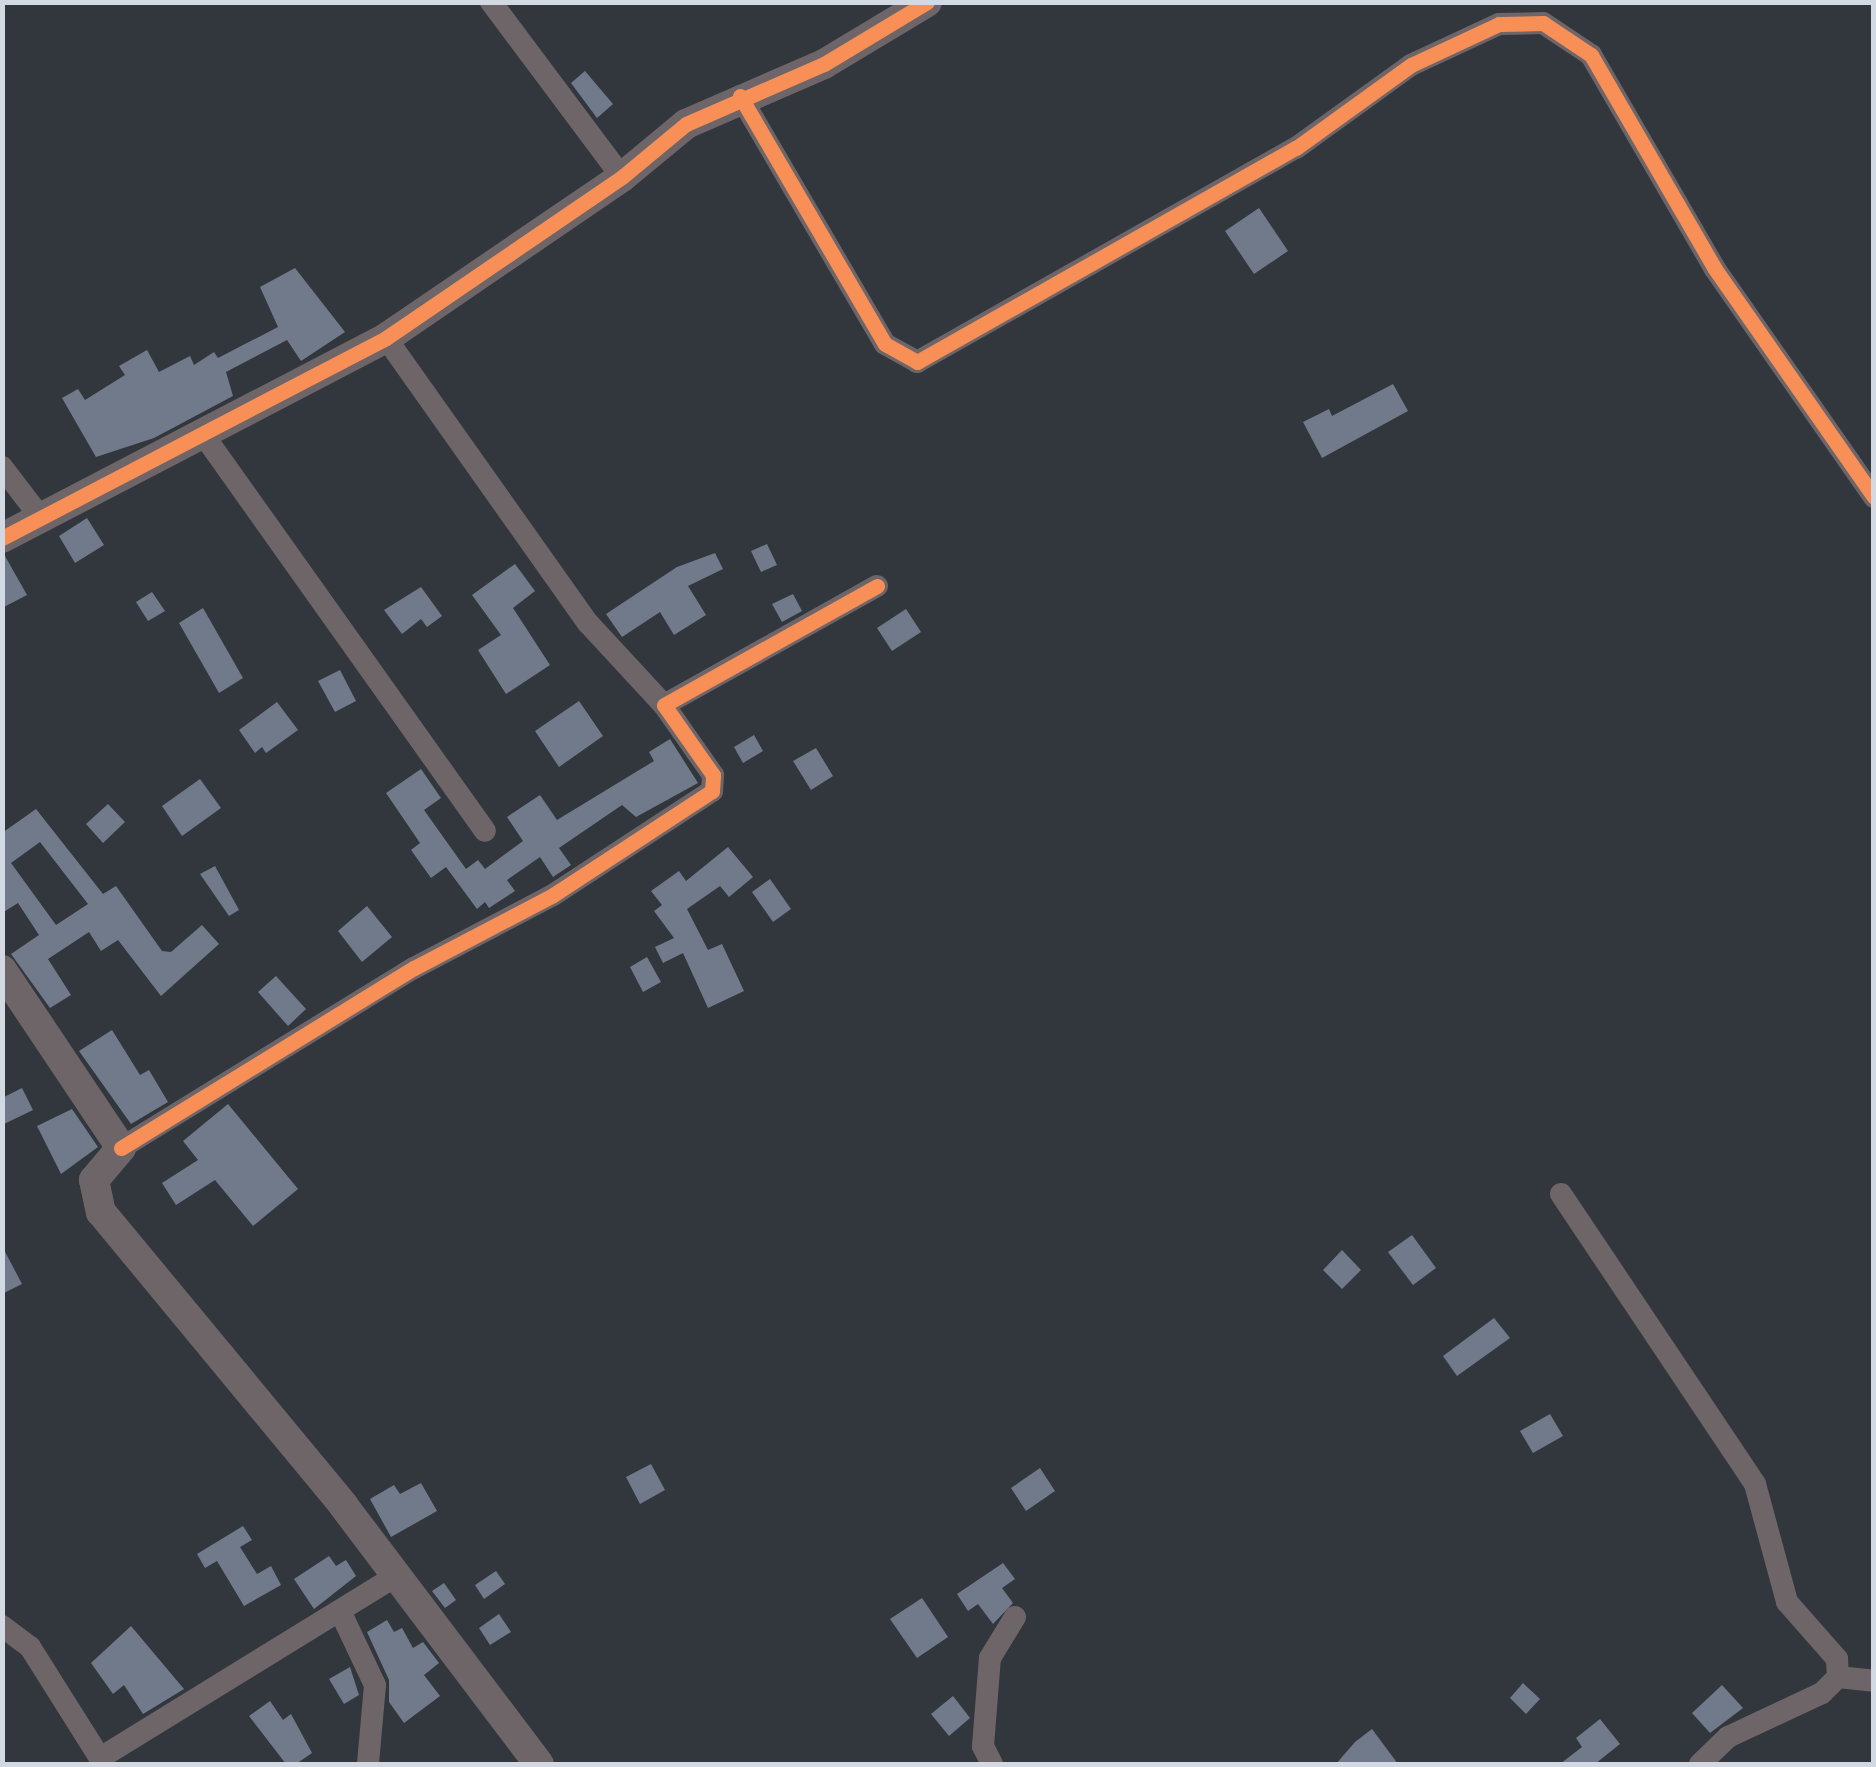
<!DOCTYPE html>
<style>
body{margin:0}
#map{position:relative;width:1876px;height:1767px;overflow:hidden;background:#32373e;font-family:Raleway,sans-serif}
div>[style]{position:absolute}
.building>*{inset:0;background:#707a8a}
.minor>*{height:22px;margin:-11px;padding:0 11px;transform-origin:11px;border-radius:11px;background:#6e6568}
.tertiary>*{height:30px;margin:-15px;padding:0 15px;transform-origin:15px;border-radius:15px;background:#6e6568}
.cycleway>*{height:15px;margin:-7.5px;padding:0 7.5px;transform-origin:7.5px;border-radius:7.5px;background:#f78f57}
span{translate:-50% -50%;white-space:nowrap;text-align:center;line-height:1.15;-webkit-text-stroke:10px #191d24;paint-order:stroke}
.frame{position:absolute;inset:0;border:5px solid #d3d9e2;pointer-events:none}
</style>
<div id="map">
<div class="building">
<i style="clip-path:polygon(585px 71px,613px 104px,597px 118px,571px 83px)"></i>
<i style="clip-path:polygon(1259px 208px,1288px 251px,1254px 274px,1225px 231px)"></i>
<i style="clip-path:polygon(295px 268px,345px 332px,301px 361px,287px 340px,226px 372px,233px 396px,154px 438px,96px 457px,62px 398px,78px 389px,85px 400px,125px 375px,119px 366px,147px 350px,159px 372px,190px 356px,194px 365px,214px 352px,218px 358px,278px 327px,260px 287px)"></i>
<i style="clip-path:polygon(1393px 384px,1408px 411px,1322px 458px,1303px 422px,1329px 409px,1332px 416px)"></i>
<i style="clip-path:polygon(87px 518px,104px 545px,75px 563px,59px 536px)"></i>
<i style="clip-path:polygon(767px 544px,777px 565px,761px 572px,751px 551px)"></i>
<i style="clip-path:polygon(715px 553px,723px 569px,688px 586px,706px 615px,674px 635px,660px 612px,622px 637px,606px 614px,677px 567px)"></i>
<i style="clip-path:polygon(5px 556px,27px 595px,2px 608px,2px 557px)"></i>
<i style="clip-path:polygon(515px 564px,535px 591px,513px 608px,550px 665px,506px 694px,478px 650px,501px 635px,472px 595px)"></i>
<i style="clip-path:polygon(421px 587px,442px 616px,427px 627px,421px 619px,402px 634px,384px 610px)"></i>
<i style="clip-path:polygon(152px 592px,165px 611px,148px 621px,136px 602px)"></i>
<i style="clip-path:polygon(793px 594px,802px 611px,782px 622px,772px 604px)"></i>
<i style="clip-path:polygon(203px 608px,243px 678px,219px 693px,179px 623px)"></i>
<i style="clip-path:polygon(906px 609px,921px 632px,892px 651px,877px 628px)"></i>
<i style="clip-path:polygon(340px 670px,356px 701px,335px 712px,318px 681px)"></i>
<i style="clip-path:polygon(579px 701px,603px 736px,559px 767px,535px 731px)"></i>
<i style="clip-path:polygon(277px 702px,298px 730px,266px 753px,262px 747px,255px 753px,239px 730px)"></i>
<i style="clip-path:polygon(754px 735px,763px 751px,743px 763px,734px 747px)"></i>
<i style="clip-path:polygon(670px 739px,698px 783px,636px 817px,622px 805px,559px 848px,571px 865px,553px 877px,540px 857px,507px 880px,515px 891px,489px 908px,485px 902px,477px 909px,446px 867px,431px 878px,411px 850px,420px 843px,386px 793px,421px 769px,441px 798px,424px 810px,466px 869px,478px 860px,485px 869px,523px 841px,507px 817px,540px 795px,557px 820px,654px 761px,649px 752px)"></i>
<i style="clip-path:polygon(816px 748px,833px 776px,811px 790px,793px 761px)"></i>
<i style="clip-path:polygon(200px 779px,221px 808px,182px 836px,162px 806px)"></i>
<i style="clip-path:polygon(108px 804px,125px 822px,103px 843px,86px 824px)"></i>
<i style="clip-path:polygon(evenodd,36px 809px,103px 894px,116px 886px,162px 951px,171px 952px,202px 925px,219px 944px,161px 996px,118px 940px,101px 951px,89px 932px,48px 959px,71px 995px,50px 1008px,11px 954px,39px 935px,18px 903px,2px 913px,2px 833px,36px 809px,40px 842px,88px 904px,56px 925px,11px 863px,40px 842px)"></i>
<i style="clip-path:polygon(728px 847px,753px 877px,729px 897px,720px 886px,687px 909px,708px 950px,722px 944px,744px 991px,708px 1008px,683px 953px,663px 963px,655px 947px,674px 938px,654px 911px,662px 905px,651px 891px,679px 871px,686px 881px)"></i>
<i style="clip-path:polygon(215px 866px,239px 910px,229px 916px,200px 874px)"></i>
<i style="clip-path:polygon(770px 879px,791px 909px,773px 922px,752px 892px)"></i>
<i style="clip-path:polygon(367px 906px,392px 937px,362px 962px,338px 931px)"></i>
<i style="clip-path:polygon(647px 957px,661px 982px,643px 992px,630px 967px)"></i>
<i style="clip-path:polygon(276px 976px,306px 1009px,288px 1026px,258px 992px)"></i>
<i style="clip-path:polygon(112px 1030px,140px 1075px,149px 1070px,168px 1102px,131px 1124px,79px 1051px)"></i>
<i style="clip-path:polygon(22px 1088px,33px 1110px,2px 1125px,2px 1098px)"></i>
<i style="clip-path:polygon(228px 1104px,298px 1189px,253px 1226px,215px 1180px,176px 1205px,162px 1183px,198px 1160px,183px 1141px)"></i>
<i style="clip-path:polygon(72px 1109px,98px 1147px,61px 1174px,37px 1126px)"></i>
<i style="clip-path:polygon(1412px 1235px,1436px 1268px,1413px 1285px,1388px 1252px)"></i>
<i style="clip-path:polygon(2px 1246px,22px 1284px,2px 1294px)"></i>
<i style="clip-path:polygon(1342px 1250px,1361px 1270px,1342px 1289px,1323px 1270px)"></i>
<i style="clip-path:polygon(1494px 1318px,1510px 1338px,1457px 1376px,1443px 1356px)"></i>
<i style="clip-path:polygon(1550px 1414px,1563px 1436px,1533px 1453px,1520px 1431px)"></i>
<i style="clip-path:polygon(651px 1464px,665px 1490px,640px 1504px,626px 1477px)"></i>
<i style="clip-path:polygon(1040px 1468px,1055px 1491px,1026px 1511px,1011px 1488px)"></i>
<i style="clip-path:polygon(421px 1483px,437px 1511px,391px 1537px,370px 1499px,394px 1485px,400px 1494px)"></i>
<i style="clip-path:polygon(243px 1526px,252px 1540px,240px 1547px,257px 1574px,271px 1566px,281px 1585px,244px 1606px,217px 1561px,205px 1568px,197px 1554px)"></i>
<i style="clip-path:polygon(329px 1556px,336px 1566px,346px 1560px,356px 1576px,314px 1609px,294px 1579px)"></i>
<i style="clip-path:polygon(1003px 1563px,1015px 1579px,1002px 1588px,1013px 1603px,993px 1624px,978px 1604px,968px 1611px,957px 1594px)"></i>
<i style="clip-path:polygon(496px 1571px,505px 1584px,484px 1599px,475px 1585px)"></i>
<i style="clip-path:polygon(444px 1583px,456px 1600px,445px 1608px,432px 1591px)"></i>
<i style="clip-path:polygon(922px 1598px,948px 1637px,917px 1658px,890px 1619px)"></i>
<i style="clip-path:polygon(499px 1614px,511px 1632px,490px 1645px,479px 1628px)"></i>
<i style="clip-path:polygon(387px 1620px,394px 1632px,402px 1628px,413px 1648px,423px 1642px,439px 1663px,424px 1675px,440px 1696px,404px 1723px,389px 1702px,389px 1680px,367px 1632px)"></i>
<i style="clip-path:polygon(131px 1626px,184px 1689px,143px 1714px,124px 1685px,113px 1694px,91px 1663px)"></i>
<i style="clip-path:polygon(350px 1667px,359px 1695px,344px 1704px,329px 1679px)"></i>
<i style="clip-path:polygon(1523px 1683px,1540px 1699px,1526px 1714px,1510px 1698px)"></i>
<i style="clip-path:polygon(1722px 1685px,1743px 1708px,1710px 1733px,1692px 1713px)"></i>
<i style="clip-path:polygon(953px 1696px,970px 1718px,949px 1736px,931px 1714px)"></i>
<i style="clip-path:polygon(270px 1701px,283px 1720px,291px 1714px,312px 1753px,296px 1764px,286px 1764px,249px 1716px)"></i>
<i style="clip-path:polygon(1600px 1719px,1620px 1744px,1595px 1764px,1560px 1764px,1582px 1747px,1576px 1738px)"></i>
<i style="clip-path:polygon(1372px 1729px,1398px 1764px,1336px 1764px,1355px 1742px)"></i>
</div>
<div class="minor">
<i style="left:491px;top:2px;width:219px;rotate:53.2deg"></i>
<i style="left:740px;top:96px;width:287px;rotate:59.7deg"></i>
<i style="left:885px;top:344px;width:37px;rotate:29deg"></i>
<i style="left:917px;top:362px;width:435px;rotate:-29.5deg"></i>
<i style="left:1296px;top:148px;width:142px;rotate:-35.8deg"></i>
<i style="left:1411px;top:65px;width:97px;rotate:-25deg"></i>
<i style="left:1499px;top:24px;width:44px;rotate:-1.3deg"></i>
<i style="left:1543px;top:23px;width:58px;rotate:33.7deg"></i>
<i style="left:1591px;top:55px;width:247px;rotate:59.9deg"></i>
<i style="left:1715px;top:269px;width:278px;rotate:55.1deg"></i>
<i style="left:386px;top:338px;width:349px;rotate:54.7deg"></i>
<i style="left:588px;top:623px;width:112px;rotate:47.2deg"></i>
<i style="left:205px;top:437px;width:483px;rotate:54.6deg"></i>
<i style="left:2px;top:467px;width:64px;rotate:52.6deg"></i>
<i style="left:121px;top:1148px;width:344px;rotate:-31.6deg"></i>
<i style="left:414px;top:968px;width:157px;rotate:-27.7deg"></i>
<i style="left:553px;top:895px;width:190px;rotate:-33.2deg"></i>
<i style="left:712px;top:791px;width:16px;rotate:-86deg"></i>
<i style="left:713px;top:775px;width:85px;rotate:-125deg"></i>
<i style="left:664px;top:705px;width:244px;rotate:-29.2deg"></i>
<i style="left:1561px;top:1194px;width:349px;rotate:56.2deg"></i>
<i style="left:1755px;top:1484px;width:122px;rotate:74.8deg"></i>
<i style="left:1787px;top:1602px;width:76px;rotate:48.7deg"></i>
<i style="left:1837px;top:1659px;width:18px;rotate:87deg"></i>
<i style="left:1838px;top:1677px;width:23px;rotate:135deg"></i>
<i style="left:1822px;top:1693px;width:104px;rotate:154.9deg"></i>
<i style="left:1728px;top:1737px;width:39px;rotate:136deg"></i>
<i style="left:340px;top:1611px;width:82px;rotate:64.7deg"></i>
<i style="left:375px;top:1685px;width:79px;rotate:95.1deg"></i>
<i style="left:2px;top:1626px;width:35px;rotate:37deg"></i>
<i style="left:30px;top:1647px;width:131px;rotate:57.8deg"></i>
<i style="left:100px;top:1758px;width:347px;rotate:-31.6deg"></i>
<i style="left:1838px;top:1677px;width:36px;rotate:6deg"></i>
<i style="left:992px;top:1764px;width:20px;rotate:-117deg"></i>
<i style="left:983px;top:1746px;width:88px;rotate:-85.5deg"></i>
<i style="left:990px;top:1658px;width:48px;rotate:-58.6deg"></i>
</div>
<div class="tertiary">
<i style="left:2px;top:538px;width:433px;rotate:-27.5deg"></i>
<i style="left:386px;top:338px;width:286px;rotate:-34.3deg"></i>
<i style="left:622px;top:177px;width:83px;rotate:-39.6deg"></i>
<i style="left:686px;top:124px;width:150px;rotate:-23.5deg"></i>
<i style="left:824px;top:64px;width:120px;rotate:-31deg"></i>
<i style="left:2px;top:970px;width:214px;rotate:56.2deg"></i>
<i style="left:121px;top:1148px;width:42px;rotate:130.2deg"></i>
<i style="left:94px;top:1180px;width:33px;rotate:78deg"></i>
<i style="left:101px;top:1212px;width:380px;rotate:50.4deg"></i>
<i style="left:343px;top:1505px;width:325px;rotate:52.9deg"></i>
</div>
<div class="cycleway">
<i style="left:740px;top:96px;width:287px;rotate:59.7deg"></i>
<i style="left:885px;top:344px;width:37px;rotate:29deg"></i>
<i style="left:917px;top:362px;width:435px;rotate:-29.5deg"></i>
<i style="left:1296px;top:148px;width:142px;rotate:-35.8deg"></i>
<i style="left:1411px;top:65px;width:97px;rotate:-25deg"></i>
<i style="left:1499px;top:24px;width:44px;rotate:-1.3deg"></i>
<i style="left:1543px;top:23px;width:58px;rotate:33.7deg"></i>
<i style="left:1591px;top:55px;width:247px;rotate:59.9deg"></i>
<i style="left:1715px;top:269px;width:278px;rotate:55.1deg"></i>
<i style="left:2px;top:538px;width:433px;rotate:-27.5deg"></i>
<i style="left:386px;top:338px;width:286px;rotate:-34.3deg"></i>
<i style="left:622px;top:177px;width:83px;rotate:-39.6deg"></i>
<i style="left:686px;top:124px;width:150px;rotate:-23.5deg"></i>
<i style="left:824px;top:64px;width:120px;rotate:-31deg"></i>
<i style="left:121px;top:1148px;width:344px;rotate:-31.6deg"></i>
<i style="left:414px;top:968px;width:157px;rotate:-27.7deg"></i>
<i style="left:553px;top:895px;width:190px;rotate:-33.2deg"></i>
<i style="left:712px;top:791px;width:16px;rotate:-86deg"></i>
<i style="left:713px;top:775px;width:85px;rotate:-125deg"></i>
<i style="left:664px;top:705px;width:244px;rotate:-29.2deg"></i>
</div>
<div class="frame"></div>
</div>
